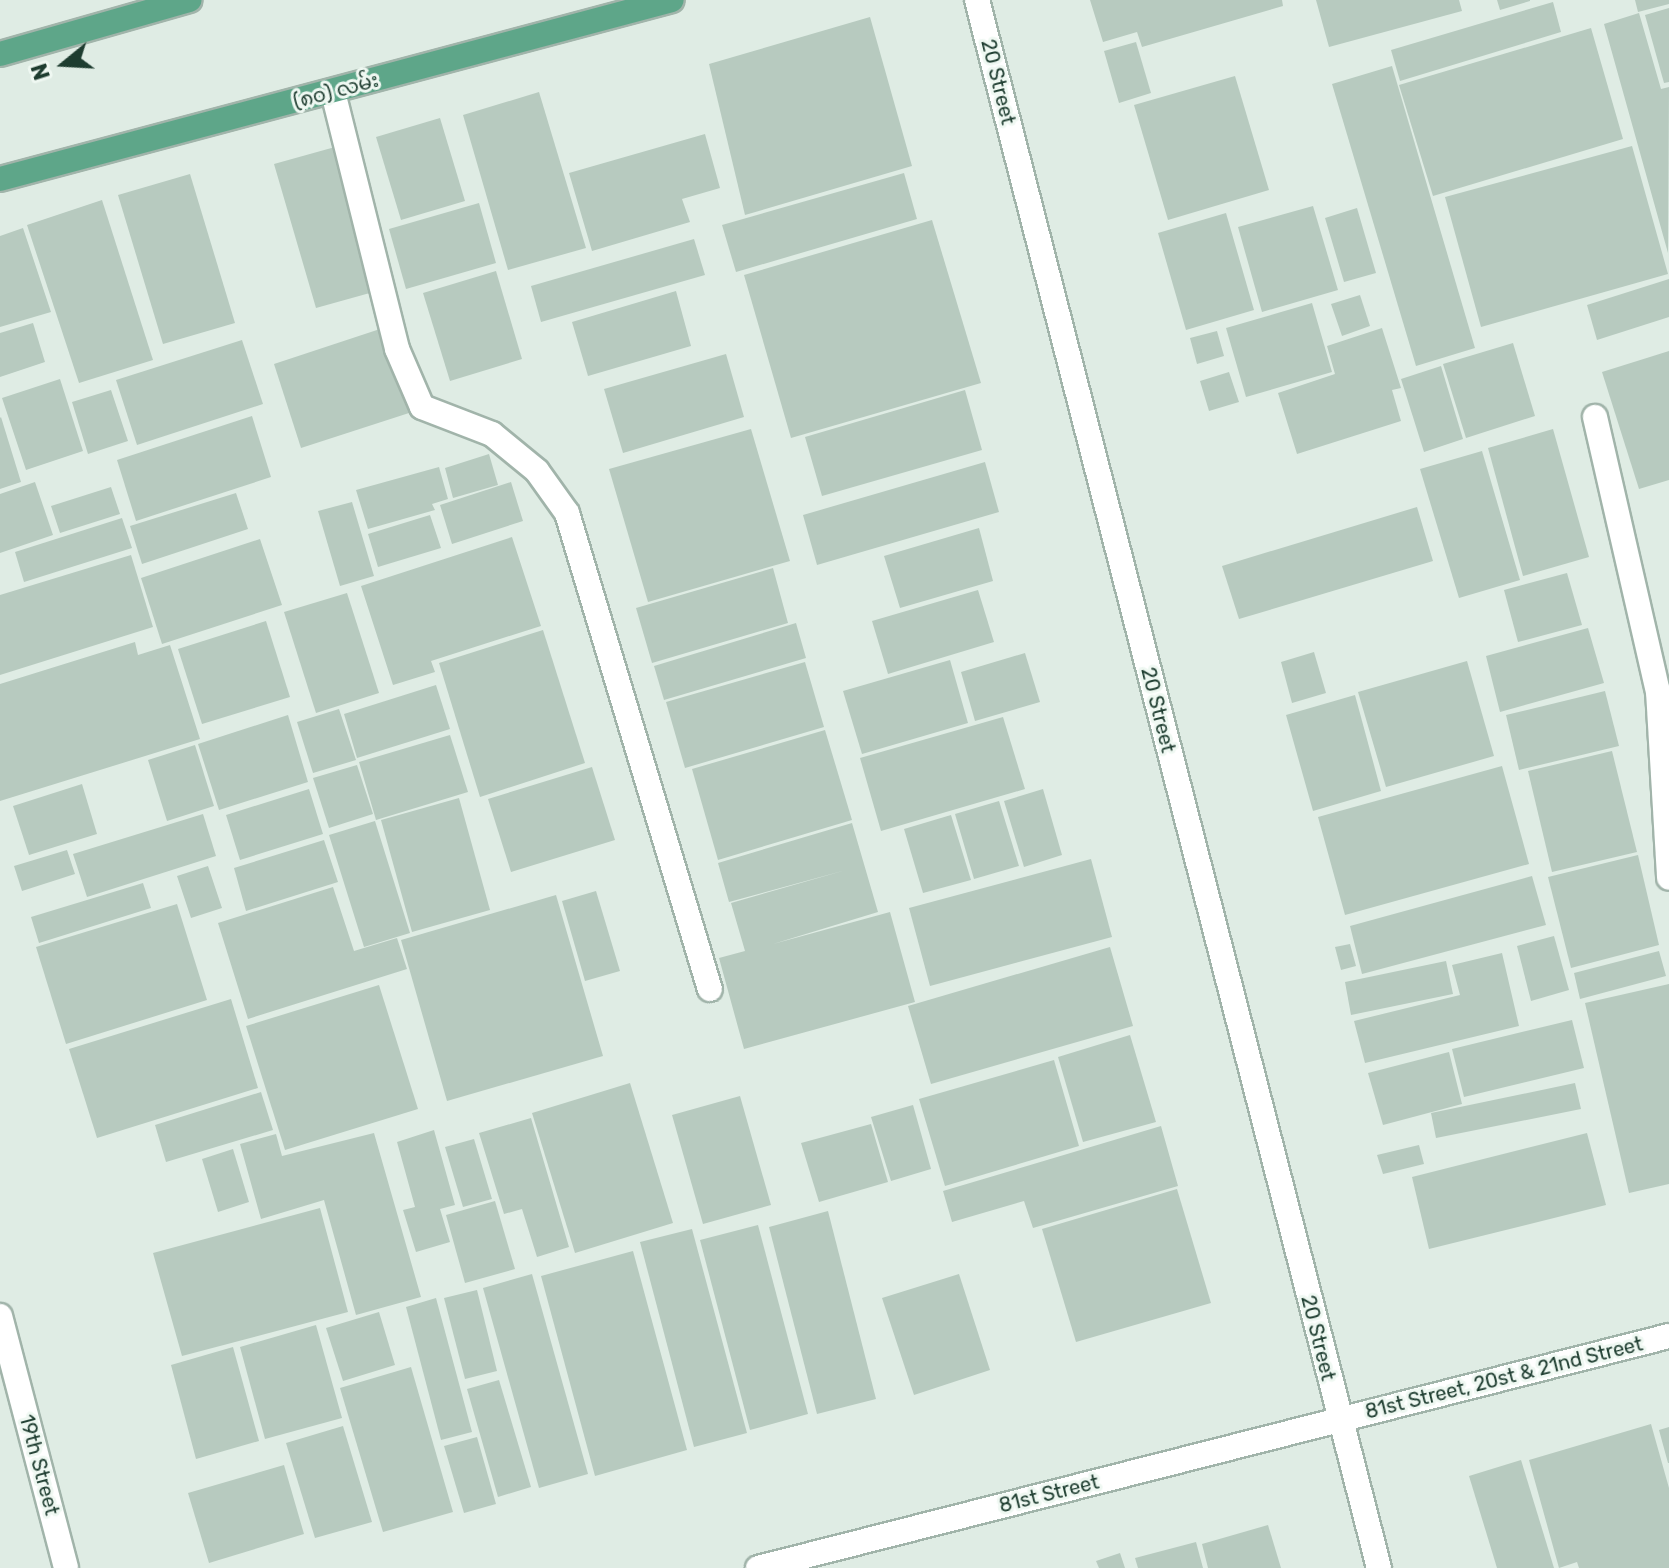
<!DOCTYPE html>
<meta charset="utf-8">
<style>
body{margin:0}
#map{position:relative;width:1669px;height:1568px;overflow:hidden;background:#dfece4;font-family:Rubik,"Noto Sans Myanmar",sans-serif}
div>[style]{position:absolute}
.building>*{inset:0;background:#b7cabf}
.roads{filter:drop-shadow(2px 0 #a1b4aa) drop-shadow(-2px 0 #a1b4aa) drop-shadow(0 2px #a1b4aa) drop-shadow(0 -2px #a1b4aa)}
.minor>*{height:24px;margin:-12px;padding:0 12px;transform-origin:12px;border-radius:12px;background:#fff}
.tertiary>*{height:24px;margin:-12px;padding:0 12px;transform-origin:12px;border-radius:12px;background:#fff}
.primary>*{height:24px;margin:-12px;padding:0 12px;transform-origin:12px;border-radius:12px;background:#5ea689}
span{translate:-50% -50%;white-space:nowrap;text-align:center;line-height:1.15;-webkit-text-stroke:6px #eff8f2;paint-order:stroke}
.street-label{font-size:20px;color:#1e3d30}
.north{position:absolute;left:24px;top:24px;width:80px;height:80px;-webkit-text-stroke:6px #eff8f2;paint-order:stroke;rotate:252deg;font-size:22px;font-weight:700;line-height:32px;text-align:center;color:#1e3d30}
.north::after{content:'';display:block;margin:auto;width:28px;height:36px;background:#1e3d30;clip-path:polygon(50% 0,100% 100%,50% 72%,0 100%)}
</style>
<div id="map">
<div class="building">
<i style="clip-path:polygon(1090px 0,1282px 0,1283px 6px,1142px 47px,1137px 32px,1103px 42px)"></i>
<i style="clip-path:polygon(1316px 0,1459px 0,1462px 11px,1329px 47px)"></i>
<i style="clip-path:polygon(1497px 0,1530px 0,1530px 1px,1500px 10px)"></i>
<i style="clip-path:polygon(1635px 0,1669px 0,1669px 4px,1638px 12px)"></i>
<i style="clip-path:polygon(1553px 2px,1561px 32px,1400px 81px,1391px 50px)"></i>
<i style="clip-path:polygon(1669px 8px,1669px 82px,1664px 83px,1645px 15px)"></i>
<i style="clip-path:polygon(1639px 13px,1661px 89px,1669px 87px,1668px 253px,1604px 24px)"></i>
<i style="clip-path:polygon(870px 17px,912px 166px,745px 215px,709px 64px)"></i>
<i style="clip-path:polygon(1591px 28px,1623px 139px,1433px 196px,1399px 85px)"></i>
<i style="clip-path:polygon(1136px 42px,1151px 93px,1119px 103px,1104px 51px)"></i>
<i style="clip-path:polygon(1392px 66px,1475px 348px,1416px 366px,1332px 84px)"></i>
<i style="clip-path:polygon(1235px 76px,1269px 190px,1168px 220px,1134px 105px)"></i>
<i style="clip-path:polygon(539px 92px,586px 248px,508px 270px,463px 115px)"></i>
<i style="clip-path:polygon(440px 118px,465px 201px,401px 220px,376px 137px)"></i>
<i style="clip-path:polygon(705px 134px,720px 188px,682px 199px,690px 222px,592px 251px,569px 173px)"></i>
<i style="clip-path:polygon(1632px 146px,1668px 274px,1481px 327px,1445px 197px)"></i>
<i style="clip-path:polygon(335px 147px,377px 291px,316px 308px,274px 164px)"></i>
<i style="clip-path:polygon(904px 173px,917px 219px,736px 272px,722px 225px)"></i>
<i style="clip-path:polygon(190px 174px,235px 323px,163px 344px,118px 195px)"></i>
<i style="clip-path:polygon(102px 200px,153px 360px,79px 383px,27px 225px)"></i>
<i style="clip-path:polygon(479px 203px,496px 263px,406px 289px,389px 229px)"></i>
<i style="clip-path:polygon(1313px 206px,1338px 290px,1262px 312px,1238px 227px)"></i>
<i style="clip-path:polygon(1357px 208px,1376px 273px,1344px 282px,1325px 218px)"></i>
<i style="clip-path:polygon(1226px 213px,1254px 310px,1186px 330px,1158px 233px)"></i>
<i style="clip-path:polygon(932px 220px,981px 383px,791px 438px,744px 275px)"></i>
<i style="clip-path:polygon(23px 228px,51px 312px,0 327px,0 236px)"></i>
<i style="clip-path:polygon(694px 239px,705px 275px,541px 322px,531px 286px)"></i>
<i style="clip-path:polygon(496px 271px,522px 359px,450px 381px,423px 293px)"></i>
<i style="clip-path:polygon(1669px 279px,1669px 317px,1597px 340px,1587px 305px)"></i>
<i style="clip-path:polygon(676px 291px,691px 346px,588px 376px,572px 322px)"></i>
<i style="clip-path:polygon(1360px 295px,1370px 326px,1342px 336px,1331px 304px)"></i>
<i style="clip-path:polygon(1312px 303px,1332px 372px,1246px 397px,1226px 328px)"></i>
<i style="clip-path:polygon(33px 323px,45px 362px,0 377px,0 333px)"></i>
<i style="clip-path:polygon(1382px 328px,1401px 388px,1392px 390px,1401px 421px,1297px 454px,1278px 393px,1335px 374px,1327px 346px)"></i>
<i style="clip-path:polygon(380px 329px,409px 413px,301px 448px,274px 364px)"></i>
<i style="clip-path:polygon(1217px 331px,1224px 356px,1197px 364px,1190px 338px)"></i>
<i style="clip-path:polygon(242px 340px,263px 404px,137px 445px,116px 380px)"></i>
<i style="clip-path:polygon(1513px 343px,1535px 416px,1466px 438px,1443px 364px)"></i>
<i style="clip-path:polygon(1669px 351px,1669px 480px,1639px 489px,1602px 372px)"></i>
<i style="clip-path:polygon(726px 354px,744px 417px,623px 453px,604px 389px)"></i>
<i style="clip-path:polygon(1441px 366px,1463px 439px,1424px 452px,1401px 379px)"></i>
<i style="clip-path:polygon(1229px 372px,1239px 402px,1209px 411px,1200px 381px)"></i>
<i style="clip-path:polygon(60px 379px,83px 451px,26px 470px,2px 398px)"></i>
<i style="clip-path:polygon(111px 390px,128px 441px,88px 454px,72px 402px)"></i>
<i style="clip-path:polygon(965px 390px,982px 450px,822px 496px,805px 437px)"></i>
<i style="clip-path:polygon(252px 416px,271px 477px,136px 521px,117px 460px)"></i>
<i style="clip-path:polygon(1px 417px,21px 482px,0 489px,0 418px)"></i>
<i style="clip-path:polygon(751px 429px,790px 561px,648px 602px,609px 469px)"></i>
<i style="clip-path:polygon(1553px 429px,1589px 557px,1523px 576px,1488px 448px)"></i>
<i style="clip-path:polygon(1482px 451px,1520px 580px,1459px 598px,1420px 469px)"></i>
<i style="clip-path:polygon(489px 454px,498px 485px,453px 498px,445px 468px)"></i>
<i style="clip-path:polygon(985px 462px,999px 512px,817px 565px,803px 515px)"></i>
<i style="clip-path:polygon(439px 467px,448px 499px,432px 504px,435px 510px,368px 529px,356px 490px)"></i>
<i style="clip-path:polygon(35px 482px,53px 535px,0 553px,0 494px)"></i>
<i style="clip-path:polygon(511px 482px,523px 521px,452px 544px,440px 505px)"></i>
<i style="clip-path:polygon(111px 487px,120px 514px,60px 533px,51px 506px)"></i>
<i style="clip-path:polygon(236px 493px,248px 529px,142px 564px,130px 526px)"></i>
<i style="clip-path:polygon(352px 502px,374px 576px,340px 586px,318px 511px)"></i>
<i style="clip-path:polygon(1417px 507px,1433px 561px,1239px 619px,1222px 566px)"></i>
<i style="clip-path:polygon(430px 515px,441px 548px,378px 567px,368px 534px)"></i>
<i style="clip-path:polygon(122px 518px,132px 548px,24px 582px,15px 552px)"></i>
<i style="clip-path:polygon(979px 528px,993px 581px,900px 608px,884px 556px)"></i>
<i style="clip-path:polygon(512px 537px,541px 626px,431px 661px,435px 672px,393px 685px,361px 586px)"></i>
<i style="clip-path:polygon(260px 539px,282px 605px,162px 644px,141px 578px)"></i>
<i style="clip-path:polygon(131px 555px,153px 627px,0 675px,0 595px)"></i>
<i style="clip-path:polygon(773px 568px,788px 623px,652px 663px,636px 608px)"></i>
<i style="clip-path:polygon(1567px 573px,1582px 625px,1518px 642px,1504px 590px)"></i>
<i style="clip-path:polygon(978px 590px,994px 642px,888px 674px,872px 621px)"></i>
<i style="clip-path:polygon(347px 593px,379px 693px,316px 713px,284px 612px)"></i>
<i style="clip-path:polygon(266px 621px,290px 697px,202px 724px,178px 649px)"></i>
<i style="clip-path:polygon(796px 623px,806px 658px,664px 700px,654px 666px)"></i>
<i style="clip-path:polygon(1588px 628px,1604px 683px,1500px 712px,1486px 656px)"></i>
<i style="clip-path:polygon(543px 630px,585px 763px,480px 797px,439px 663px)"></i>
<i style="clip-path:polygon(135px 642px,138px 655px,170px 645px,200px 739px,0 801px,0 684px)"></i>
<i style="clip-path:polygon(1314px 652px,1326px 693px,1292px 703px,1281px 662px)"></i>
<i style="clip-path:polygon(1025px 653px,1040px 702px,975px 721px,961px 672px)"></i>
<i style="clip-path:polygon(950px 660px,968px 723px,862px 754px,843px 691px)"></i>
<i style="clip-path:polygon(1467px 661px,1494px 756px,1386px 787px,1358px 692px)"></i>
<i style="clip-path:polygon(805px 662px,824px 727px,685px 768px,666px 702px)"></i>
<i style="clip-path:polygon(436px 685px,450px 729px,357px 758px,344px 714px)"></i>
<i style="clip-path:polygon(1605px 691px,1619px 746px,1519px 770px,1506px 715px)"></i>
<i style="clip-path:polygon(1355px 695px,1381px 791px,1313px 811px,1286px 715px)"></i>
<i style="clip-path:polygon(339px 709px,356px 760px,313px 773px,297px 722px)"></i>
<i style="clip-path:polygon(288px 715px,308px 782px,219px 810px,198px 744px)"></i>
<i style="clip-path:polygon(1003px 717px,1025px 789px,881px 831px,860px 758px)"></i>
<i style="clip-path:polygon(825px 730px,852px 820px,718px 860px,692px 769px)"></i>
<i style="clip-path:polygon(450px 735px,468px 792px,376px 820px,359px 762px)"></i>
<i style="clip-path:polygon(195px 745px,214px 806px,167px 821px,148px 760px)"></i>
<i style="clip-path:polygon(1612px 751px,1637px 852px,1552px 872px,1528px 771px)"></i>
<i style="clip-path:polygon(357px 765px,373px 814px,329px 828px,313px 778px)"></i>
<i style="clip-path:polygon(1502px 766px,1529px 864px,1345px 915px,1318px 817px)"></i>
<i style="clip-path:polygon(592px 767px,615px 840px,511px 872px,488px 799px)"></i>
<i style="clip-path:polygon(82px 784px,97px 834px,29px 855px,13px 806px)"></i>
<i style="clip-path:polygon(309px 789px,323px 834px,240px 860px,226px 815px)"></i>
<i style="clip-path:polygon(1043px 789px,1062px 855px,1024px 867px,1004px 801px)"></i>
<i style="clip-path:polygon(459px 798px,490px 910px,412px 932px,381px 820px)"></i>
<i style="clip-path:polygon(999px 801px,1019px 866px,974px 879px,955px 814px)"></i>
<i style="clip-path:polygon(203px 814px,216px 856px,87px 897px,73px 854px)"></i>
<i style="clip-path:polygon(951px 815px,971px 880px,923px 893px,904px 829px)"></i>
<i style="clip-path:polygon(375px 821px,410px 933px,364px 947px,329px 835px)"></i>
<i style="clip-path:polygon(852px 823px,878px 912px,773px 944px,890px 912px,915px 1002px,744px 1049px,719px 958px,745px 951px,731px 903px,846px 870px,729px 902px,718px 863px)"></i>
<i style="clip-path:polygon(324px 840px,338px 882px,246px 911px,234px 868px)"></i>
<i style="clip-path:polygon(67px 850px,75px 874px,22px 891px,14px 866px)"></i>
<i style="clip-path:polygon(1638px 855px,1659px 945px,1571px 968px,1548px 877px)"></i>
<i style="clip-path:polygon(1091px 859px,1112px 937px,930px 986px,909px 908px)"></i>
<i style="clip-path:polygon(208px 866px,222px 908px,191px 918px,177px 876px)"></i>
<i style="clip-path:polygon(1532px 876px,1546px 925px,1362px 974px,1350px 926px)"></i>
<i style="clip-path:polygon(143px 883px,151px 908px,39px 943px,31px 917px)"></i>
<i style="clip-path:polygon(333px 887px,354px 951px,397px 938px,407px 969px,248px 1019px,218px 923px)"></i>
<i style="clip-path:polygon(596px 891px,620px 971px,585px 981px,562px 901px)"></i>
<i style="clip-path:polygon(556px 895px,603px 1056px,447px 1101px,401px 940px)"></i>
<i style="clip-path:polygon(177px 904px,207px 1000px,66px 1044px,36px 947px)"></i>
<i style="clip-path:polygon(1554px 936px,1569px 990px,1531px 1001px,1517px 946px)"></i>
<i style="clip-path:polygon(1350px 944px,1356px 966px,1341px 970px,1335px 947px)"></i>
<i style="clip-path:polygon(1110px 947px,1133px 1026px,931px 1084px,908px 1006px)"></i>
<i style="clip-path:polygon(1659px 951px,1666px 976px,1580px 999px,1574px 973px)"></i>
<i style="clip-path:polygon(1502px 953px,1519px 1026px,1365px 1063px,1354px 1021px,1460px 995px,1452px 965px)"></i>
<i style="clip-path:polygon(1446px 961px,1453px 994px,1351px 1015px,1345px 982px)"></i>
<i style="clip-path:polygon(1669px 984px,1669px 1184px,1629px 1193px,1585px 1003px)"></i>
<i style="clip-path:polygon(379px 985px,418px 1109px,285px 1150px,246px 1026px)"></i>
<i style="clip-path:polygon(231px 999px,258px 1088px,97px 1138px,69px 1049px)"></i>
<i style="clip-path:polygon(1572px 1020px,1584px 1068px,1464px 1097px,1452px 1049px)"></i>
<i style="clip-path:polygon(1130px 1035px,1156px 1122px,1083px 1142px,1058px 1057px)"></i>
<i style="clip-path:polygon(1449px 1052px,1462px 1104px,1383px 1125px,1368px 1073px)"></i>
<i style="clip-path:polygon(1054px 1060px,1079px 1146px,945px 1186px,919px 1099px)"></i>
<i style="clip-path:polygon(630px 1083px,673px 1223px,575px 1253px,532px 1113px)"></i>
<i style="clip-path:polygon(1575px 1083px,1581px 1109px,1436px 1138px,1431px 1113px)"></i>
<i style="clip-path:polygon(261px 1092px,273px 1130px,166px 1162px,155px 1125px)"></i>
<i style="clip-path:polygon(740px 1096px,771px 1205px,703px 1224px,672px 1115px)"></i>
<i style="clip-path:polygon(913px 1105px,931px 1169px,891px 1181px,871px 1117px)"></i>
<i style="clip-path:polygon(531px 1118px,569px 1247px,537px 1257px,522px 1209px,504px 1214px,479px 1133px)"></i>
<i style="clip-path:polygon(871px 1124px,888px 1182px,819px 1202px,801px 1143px)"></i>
<i style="clip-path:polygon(1161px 1126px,1178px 1186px,1033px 1228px,1024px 1201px,952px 1222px,943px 1191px)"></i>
<i style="clip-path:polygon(434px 1130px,455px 1205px,440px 1209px,450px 1242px,416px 1252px,403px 1210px,415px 1207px,397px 1142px)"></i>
<i style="clip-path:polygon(374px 1133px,421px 1297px,356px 1315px,324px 1200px,261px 1219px,240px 1144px,276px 1134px,282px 1156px)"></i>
<i style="clip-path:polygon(1587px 1133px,1606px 1205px,1429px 1249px,1412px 1177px)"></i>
<i style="clip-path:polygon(474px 1139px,492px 1199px,463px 1207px,445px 1147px)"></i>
<i style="clip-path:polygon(1419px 1145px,1424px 1164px,1383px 1174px,1377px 1155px)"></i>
<i style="clip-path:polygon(233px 1149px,249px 1202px,218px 1212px,202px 1159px)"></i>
<i style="clip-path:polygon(1177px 1189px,1211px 1303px,1076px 1342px,1042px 1229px)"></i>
<i style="clip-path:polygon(495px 1201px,515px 1269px,465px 1283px,446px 1215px)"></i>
<i style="clip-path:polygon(320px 1208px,348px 1312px,182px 1356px,153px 1253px)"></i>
<i style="clip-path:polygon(828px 1211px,876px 1399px,817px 1414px,769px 1227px)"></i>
<i style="clip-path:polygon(758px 1225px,808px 1414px,750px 1430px,700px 1240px)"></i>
<i style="clip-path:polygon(692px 1229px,747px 1433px,694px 1447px,640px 1242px)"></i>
<i style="clip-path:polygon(633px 1251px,687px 1450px,595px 1476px,541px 1276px)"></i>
<i style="clip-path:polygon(532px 1274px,588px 1474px,539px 1488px,483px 1288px)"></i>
<i style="clip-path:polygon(959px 1274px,990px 1370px,914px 1395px,882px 1298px)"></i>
<i style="clip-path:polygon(477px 1290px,497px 1371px,465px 1379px,444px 1298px)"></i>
<i style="clip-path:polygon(436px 1298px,472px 1432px,441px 1440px,406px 1307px)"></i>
<i style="clip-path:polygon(379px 1312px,395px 1365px,343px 1381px,326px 1328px)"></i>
<i style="clip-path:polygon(316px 1325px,342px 1418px,265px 1439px,240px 1347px)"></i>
<i style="clip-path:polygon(233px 1347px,259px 1441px,196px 1459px,171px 1365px)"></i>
<i style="clip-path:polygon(411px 1367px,453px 1512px,383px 1532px,340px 1388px)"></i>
<i style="clip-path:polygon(499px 1380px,531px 1487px,498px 1497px,467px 1389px)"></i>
<i style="clip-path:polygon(1651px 1424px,1669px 1488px,1669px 1568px,1579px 1568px,1577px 1562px,1559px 1568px,1529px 1460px)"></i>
<i style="clip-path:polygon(343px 1426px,372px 1522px,315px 1538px,286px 1443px)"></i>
<i style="clip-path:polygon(1669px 1427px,1669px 1463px,1668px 1463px,1659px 1430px)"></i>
<i style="clip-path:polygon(477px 1437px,496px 1504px,464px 1513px,444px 1446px)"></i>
<i style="clip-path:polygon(1521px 1460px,1554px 1568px,1497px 1568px,1469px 1476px)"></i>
<i style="clip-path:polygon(284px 1465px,304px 1534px,209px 1563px,188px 1493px)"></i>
<i style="clip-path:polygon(1268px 1525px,1281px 1568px,1208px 1568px,1202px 1544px)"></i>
<i style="clip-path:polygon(1196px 1542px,1203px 1568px,1138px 1568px,1135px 1558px)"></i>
<i style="clip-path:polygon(1120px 1553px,1125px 1568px,1099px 1568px,1096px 1561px)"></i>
</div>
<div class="roads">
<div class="minor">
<i style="left:977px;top:0;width:1619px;rotate:75.62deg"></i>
<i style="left:333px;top:92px;width:265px;rotate:76deg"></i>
<i style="left:397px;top:349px;width:63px;rotate:66.7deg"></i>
<i style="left:422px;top:407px;width:75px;rotate:21.1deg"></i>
<i style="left:492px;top:434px;width:58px;rotate:39.4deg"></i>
<i style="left:537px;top:471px;width:52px;rotate:54.5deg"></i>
<i style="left:567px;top:513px;width:497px;rotate:73.3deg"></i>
<i style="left:1595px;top:417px;width:281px;rotate:77.1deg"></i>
<i style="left:1658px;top:691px;width:187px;rotate:86.6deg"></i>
</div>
<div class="tertiary">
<i style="left:0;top:1316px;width:260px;rotate:75.3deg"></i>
<i style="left:758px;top:1568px;width:940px;rotate:-14.29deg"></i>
</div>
<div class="primary">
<i style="left:0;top:54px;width:197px;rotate:-15.9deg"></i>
<i style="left:0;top:179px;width:695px;rotate:-14.92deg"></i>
</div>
</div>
<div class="street-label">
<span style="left:998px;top:82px;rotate:76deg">20 Street</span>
<span style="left:336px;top:91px;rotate:-15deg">(၈၀) လမ်း</span>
<span style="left:1158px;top:710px;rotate:76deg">20 Street</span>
<span style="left:1318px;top:1338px;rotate:76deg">20 Street</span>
<span style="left:1504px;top:1378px;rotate:-14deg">81st Street, 20st &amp; 21nd Street</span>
<span style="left:39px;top:1465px;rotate:75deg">19th Street</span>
<span style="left:1049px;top:1494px;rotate:-14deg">81st Street</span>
</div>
<div class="north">N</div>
</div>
